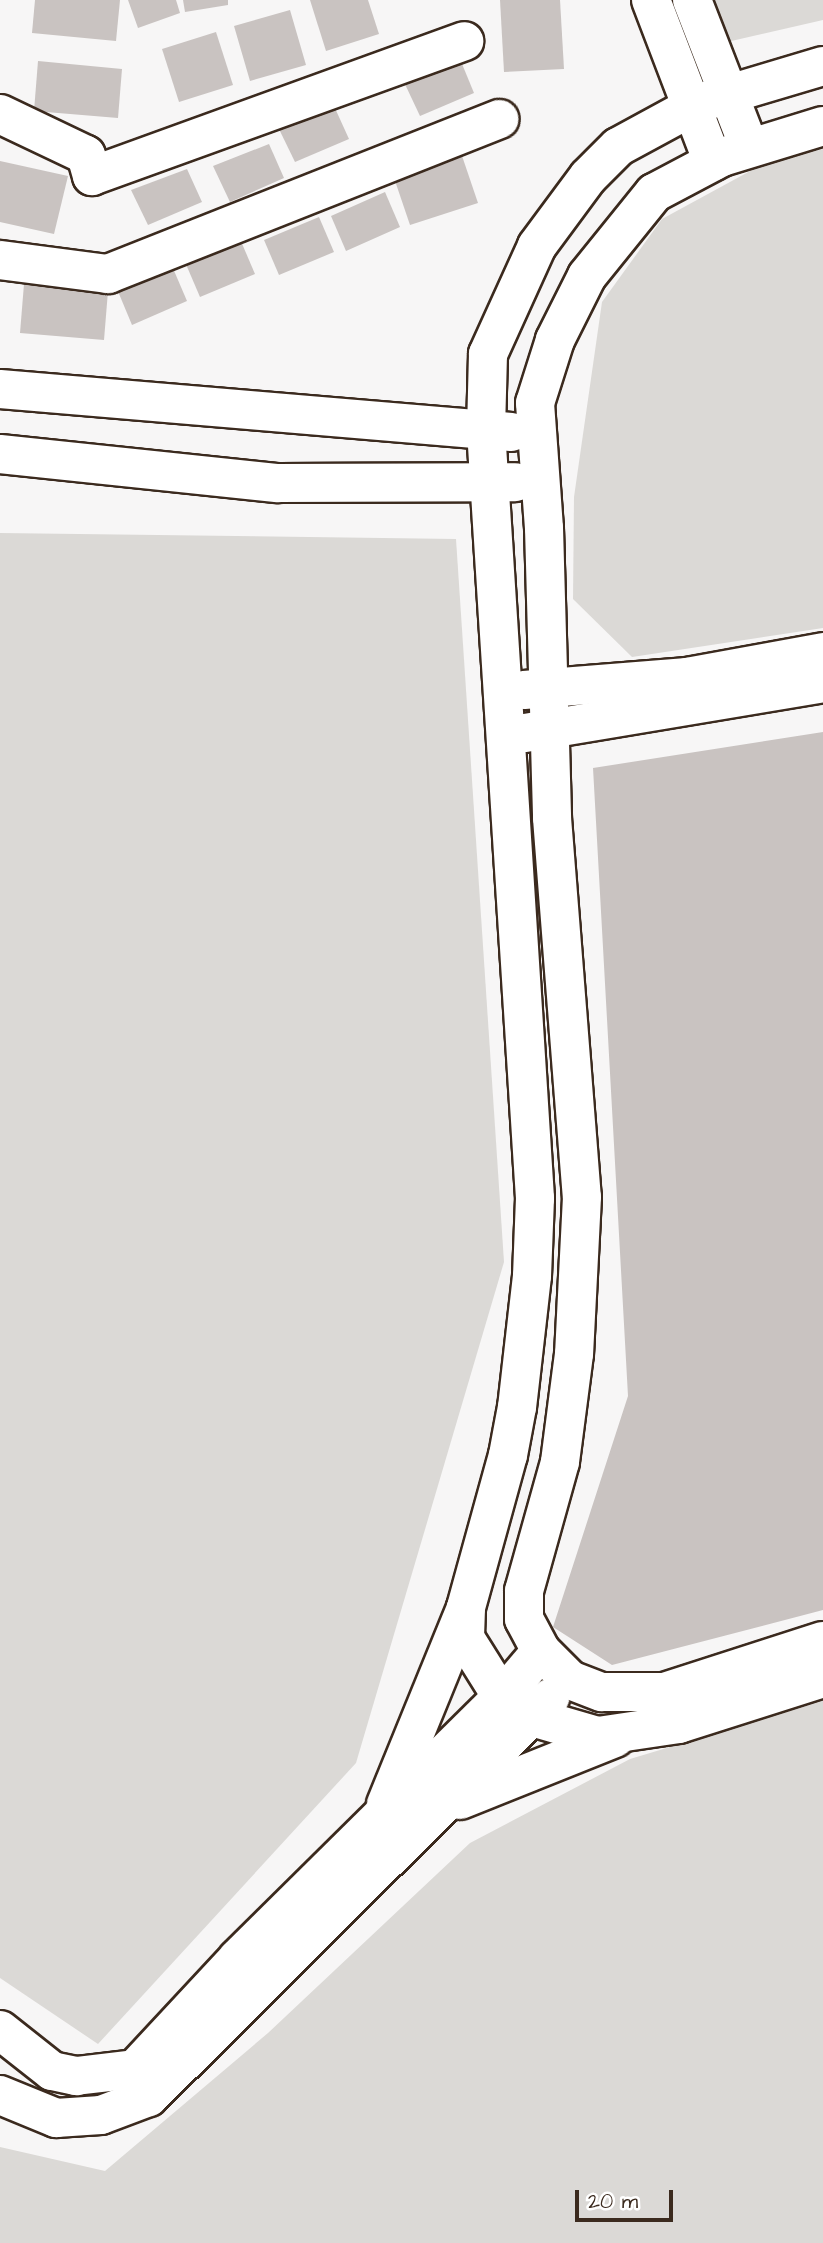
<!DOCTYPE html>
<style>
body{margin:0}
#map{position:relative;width:823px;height:2243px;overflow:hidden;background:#f7f6f6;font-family:"Architects Daughter",sans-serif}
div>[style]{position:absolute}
.green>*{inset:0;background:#dbd9d6}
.building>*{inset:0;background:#c9c3c1}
.roads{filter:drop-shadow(2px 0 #3b2a1e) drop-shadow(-2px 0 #3b2a1e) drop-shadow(0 2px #3b2a1e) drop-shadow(0 -2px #3b2a1e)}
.minor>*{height:38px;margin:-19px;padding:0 19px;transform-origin:19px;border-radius:19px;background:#fff}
span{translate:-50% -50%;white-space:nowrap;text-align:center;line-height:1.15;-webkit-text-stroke:6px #fff;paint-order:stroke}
.scale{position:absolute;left:575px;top:2190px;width:98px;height:32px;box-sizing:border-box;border:4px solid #3b2a1e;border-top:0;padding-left:9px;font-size:21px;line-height:24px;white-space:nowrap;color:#3b2a1e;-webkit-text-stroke:5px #fff;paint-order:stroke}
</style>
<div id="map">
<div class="green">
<i style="clip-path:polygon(711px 0,823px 0,823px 20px,727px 42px)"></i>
<i style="clip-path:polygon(823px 149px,823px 628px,632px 657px,573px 599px,574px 497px,602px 302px,662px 219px,763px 164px)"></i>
<i style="clip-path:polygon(0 533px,456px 539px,504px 1262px,356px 1763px,98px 2044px,0 1978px)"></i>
<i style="clip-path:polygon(823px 1701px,823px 2243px,0 2243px,0 2147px,105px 2171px,268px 2033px,470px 1843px,630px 1759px)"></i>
</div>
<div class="building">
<i style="clip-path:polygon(35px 0,120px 0,116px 41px,32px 33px)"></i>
<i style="clip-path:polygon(128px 0,176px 0,180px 13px,138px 28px)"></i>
<i style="clip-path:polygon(183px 0,228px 0,228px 5px,185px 12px)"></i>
<i style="clip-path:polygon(310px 0,368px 0,379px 34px,326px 51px)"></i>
<i style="clip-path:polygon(500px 0,560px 0,564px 69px,504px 72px)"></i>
<i style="clip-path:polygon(290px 10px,306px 65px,250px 81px,234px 26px)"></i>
<i style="clip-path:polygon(216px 32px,233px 85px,179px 102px,162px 49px)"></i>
<i style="clip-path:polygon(460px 59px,474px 93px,420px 116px,403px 80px)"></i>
<i style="clip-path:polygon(38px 61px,122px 69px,118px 118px,34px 111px)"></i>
<i style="clip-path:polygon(334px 106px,349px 139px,295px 162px,278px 127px)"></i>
<i style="clip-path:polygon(269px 144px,284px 178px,230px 202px,213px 166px)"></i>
<i style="clip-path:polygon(459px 147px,478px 203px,410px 225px,391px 169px)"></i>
<i style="clip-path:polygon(0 161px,68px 176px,54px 234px,0 222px)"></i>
<i style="clip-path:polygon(187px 169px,202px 202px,148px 225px,131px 190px)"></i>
<i style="clip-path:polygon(385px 192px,400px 227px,346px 251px,331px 216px)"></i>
<i style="clip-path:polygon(319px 217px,334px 252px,279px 275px,264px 240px)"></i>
<i style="clip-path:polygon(240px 239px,255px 274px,200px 297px,185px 262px)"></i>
<i style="clip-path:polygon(172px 266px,187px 301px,132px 325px,117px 289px)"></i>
<i style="clip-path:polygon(24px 284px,108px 291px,104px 340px,20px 333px)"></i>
<i style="clip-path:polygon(823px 732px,823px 1610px,612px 1665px,553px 1627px,628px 1396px,593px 768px)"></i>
</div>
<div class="roads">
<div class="minor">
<i style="left:651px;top:0;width:173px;rotate:69.1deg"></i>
<i style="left:692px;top:0;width:158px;rotate:68.8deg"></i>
<i style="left:823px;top:66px;width:129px;rotate:163.4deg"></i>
<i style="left:699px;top:103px;width:92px;rotate:151.5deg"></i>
<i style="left:618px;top:147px;width:42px;rotate:135deg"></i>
<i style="left:588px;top:177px;width:86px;rotate:126.5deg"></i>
<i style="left:537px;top:246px;width:119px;rotate:114.4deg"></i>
<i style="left:488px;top:354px;width:76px;rotate:91.5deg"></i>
<i style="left:486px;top:430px;width:770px;rotate:86.35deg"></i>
<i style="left:535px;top:1198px;width:78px;rotate:92.2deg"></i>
<i style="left:532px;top:1276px;width:132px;rotate:96.5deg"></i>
<i style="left:517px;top:1407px;width:49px;rotate:100.6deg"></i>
<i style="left:508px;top:1455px;width:159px;rotate:105.4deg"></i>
<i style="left:466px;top:1608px;width:30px;rotate:92deg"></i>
<i style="left:465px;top:1638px;width:70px;rotate:57.9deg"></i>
<i style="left:502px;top:1697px;width:36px;rotate:34deg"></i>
<i style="left:532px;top:1717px;width:69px;rotate:16.1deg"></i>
<i style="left:598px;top:1736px;width:82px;rotate:-8.4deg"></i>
<i style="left:679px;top:1724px;width:151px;rotate:-17.7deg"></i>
<i style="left:0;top:114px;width:95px;rotate:25.5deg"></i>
<i style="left:86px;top:155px;width:22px;rotate:74deg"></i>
<i style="left:92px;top:176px;width:396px;rotate:-19.9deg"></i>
<i style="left:823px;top:126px;width:106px;rotate:162.9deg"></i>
<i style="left:722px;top:157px;width:77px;rotate:152.1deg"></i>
<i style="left:654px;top:193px;width:107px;rotate:128.9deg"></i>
<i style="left:587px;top:276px;width:72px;rotate:116.6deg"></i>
<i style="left:555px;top:340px;width:66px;rotate:107.6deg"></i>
<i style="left:535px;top:403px;width:125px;rotate:85.9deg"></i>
<i style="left:544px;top:528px;width:290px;rotate:88.4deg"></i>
<i style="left:552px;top:818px;width:380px;rotate:85.5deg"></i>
<i style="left:582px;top:1197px;width:157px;rotate:92.9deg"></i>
<i style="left:574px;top:1354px;width:109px;rotate:97.4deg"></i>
<i style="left:560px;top:1462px;width:134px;rotate:105.6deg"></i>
<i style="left:524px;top:1591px;width:28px;rotate:90deg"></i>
<i style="left:524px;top:1619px;width:36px;rotate:62deg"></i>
<i style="left:541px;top:1651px;width:41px;rotate:45deg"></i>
<i style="left:570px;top:1680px;width:34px;rotate:21deg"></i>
<i style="left:602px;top:1692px;width:62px"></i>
<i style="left:664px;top:1692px;width:167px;rotate:-17.8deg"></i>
<i style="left:0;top:260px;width:109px;rotate:7.4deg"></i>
<i style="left:108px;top:274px;width:421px;rotate:-21.6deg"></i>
<i style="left:0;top:389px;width:513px;rotate:4.81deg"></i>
<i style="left:0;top:454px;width:280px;rotate:6deg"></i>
<i style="left:278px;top:483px;width:237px;rotate:-0.2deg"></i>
<i style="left:524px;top:690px;width:164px;rotate:-4.6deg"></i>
<i style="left:687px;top:677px;width:138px;rotate:-10.4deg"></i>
<i style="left:525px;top:733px;width:302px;rotate:-9.5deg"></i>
<i style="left:460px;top:1800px;width:167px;rotate:-21.8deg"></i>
<i style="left:386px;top:1804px;width:209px;rotate:-67.8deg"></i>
<i style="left:0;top:2030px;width:66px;rotate:38.3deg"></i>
<i style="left:52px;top:2071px;width:25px;rotate:12deg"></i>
<i style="left:76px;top:2076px;width:59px;rotate:-6.8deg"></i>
<i style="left:135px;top:2069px;width:151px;rotate:-47.1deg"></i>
<i style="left:238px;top:1958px;width:371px;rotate:-44.7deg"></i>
<i style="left:502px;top:1697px;width:60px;rotate:-49.7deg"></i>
<i style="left:0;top:2095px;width:61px;rotate:22.3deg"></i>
<i style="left:56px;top:2118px;width:45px;rotate:-3.8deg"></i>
<i style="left:101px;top:2115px;width:51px;rotate:-20.6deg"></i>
<i style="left:149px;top:2097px;width:566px;rotate:-44.86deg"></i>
</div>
</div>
<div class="scale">20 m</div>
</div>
